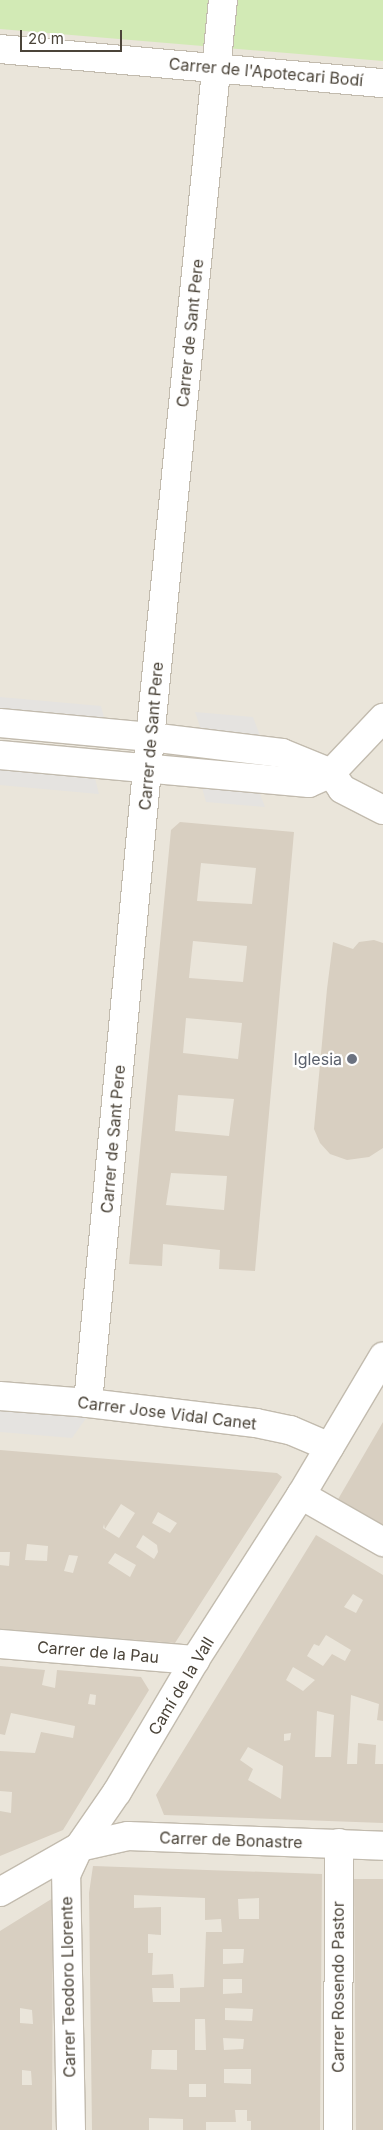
<!DOCTYPE html>
<meta charset="utf-8">
<style>
body{margin:0}
#map{position:relative;width:383px;height:2130px;overflow:hidden;background:#f6f3ec;font-family:Inter,sans-serif}
div>[style]{position:absolute}
.residential>*{inset:0;background:#eae5da}
.green>*{inset:0;background:#d2eab5}
.parking>*{inset:0;background:#e5e3e0}
.building>*{inset:0;background:#d8cfc1}
.roads{filter:drop-shadow(1px 0 #c2bbae) drop-shadow(-1px 0 #c2bbae) drop-shadow(0 1px #c2bbae) drop-shadow(0 -1px #c2bbae)}
.minor>*{height:28px;margin:-14px;padding:0 14px;transform-origin:14px;border-radius:14px;background:#fff}
.dots>*{width:14px;height:14px;translate:-50% -50%;box-sizing:border-box;border:2px solid #fff;border-radius:50%}
span{translate:-50% -50%;white-space:nowrap;text-align:center;line-height:1.15;-webkit-text-stroke:4.5px #fff;paint-order:stroke}
.street-label{font-size:16px;color:#4b4439}
.worship-label{font-size:16px;color:#5b616d}
.right{translate:-100% -50%;text-align:right}
.scale{position:absolute;left:20px;top:30px;width:102px;height:22px;box-sizing:border-box;border:2px solid #4b4439;border-top:0;padding-left:6px;font-size:15px;line-height:18px;white-space:nowrap;color:#4b4439;-webkit-text-stroke:4px #fff;paint-order:stroke}
</style>
<div id="map">
<div class="residential">
<i style="clip-path:polygon(0 0,383px 0,383px 2130px,0 2130px)"></i>
</div>
<div class="green">
<i style="clip-path:polygon(0 0,383px 0,383px 61px,0 29px)"></i>
</div>
<div class="parking">
<i style="clip-path:polygon(0 697px,101px 706px,106px 725px,0 716px)"></i>
<i style="clip-path:polygon(195px 712px,253px 717px,261px 738px,202px 733px)"></i>
<i style="clip-path:polygon(0 766px,94px 774px,99px 794px,0 785px)"></i>
<i style="clip-path:polygon(200px 781px,257px 786px,265px 807px,206px 802px)"></i>
<i style="clip-path:polygon(0 1407px,89px 1414px,72px 1438px,0 1432px)"></i>
</div>
<div class="building">
<i style="clip-path:polygon(evenodd,180px 822px,294px 832px,255px 1271px,219px 1269px,220px 1250px,163px 1244px,162px 1266px,129px 1264px,171px 830px,180px 822px,201px 863px,256px 868px,252px 904px,197px 901px,201px 863px,180px 822px,193px 941px,247px 946px,243px 982px,189px 978px,193px 941px,180px 822px,186px 1018px,242px 1023px,238px 1059px,183px 1053px,186px 1018px,180px 822px,178px 1095px,234px 1099px,229px 1136px,175px 1131px,178px 1095px,180px 822px,171px 1173px,227px 1176px,224px 1210px,166px 1205px,171px 1173px)"></i>
<i style="clip-path:polygon(374px 940px,383px 943px,383px 1148px,369px 1157px,347px 1160px,330px 1154px,320px 1143px,314px 1129px,327px 989px,333px 942px,353px 949px,359px 942px)"></i>
<i style="clip-path:polygon(383px 1422px,383px 1528px,337px 1501px)"></i>
<i style="clip-path:polygon(evenodd,0 1450px,277px 1473px,282px 1477px,175px 1643px,0 1629px,0 1565px,9px 1566px,10px 1552px,0 1552px,0 1450px,121px 1504px,135px 1513px,119px 1538px,103px 1528px,104px 1524px,105px 1529px,121px 1504px,0 1450px,158px 1512px,177px 1523px,170px 1533px,152px 1523px,158px 1512px,0 1450px,143px 1535px,157px 1545px,158px 1552px,154px 1559px,136px 1547px,143px 1535px,0 1450px,27px 1544px,48px 1546px,47px 1561px,25px 1560px,27px 1544px,0 1450px,115px 1553px,136px 1565px,130px 1577px,108px 1563px,115px 1553px,0 1450px,69px 1555px,78px 1556px,73px 1573px,64px 1571px,69px 1555px)"></i>
<i style="clip-path:polygon(evenodd,316px 1535px,383px 1575px,383px 1721px,377px 1720px,379px 1704px,351px 1695px,347px 1764px,357px 1764px,358px 1743px,376px 1745px,375px 1764px,383px 1764px,383px 1823px,164px 1815px,156px 1795px,316px 1535px,353px 1594px,363px 1600px,356px 1613px,344px 1607px,353px 1594px,316px 1535px,326px 1635px,351px 1650px,345px 1661px,332px 1654px,323px 1666px,307px 1656px,314px 1644px,319px 1646px,326px 1635px,316px 1535px,293px 1667px,315px 1680px,303px 1691px,286px 1680px,293px 1667px,316px 1535px,317px 1711px,334px 1715px,331px 1757px,315px 1757px,317px 1711px,316px 1535px,291px 1733px,290px 1740px,284px 1741px,284px 1734px,291px 1733px,316px 1535px,248px 1747px,283px 1766px,281px 1799px,248px 1780px,253px 1769px,240px 1760px,248px 1747px)"></i>
<i style="clip-path:polygon(evenodd,0 1666px,45px 1670px,42px 1685px,55px 1688px,57px 1670px,141px 1677px,149px 1690px,63px 1830px,0 1856px,0 1811px,11px 1813px,12px 1792px,0 1791px,0 1751px,35px 1753px,41px 1732px,73px 1738px,75px 1726px,11px 1713px,5px 1735px,0 1734px,0 1666px,90px 1694px,96px 1695px,95px 1705px,88px 1704px,90px 1694px)"></i>
<i style="clip-path:polygon(evenodd,93px 1866px,322px 1874px,320px 2130px,251px 2130px,251px 2121px,247px 2121px,247px 2110px,235px 2110px,236px 2122px,206px 2122px,206px 2130px,183px 2130px,183px 2119px,149px 2118px,149px 2130px,92px 2130px,89px 1893px,93px 1866px,134px 1895px,205px 1898px,205px 1920px,221px 1919px,222px 1932px,206px 1932px,204px 1987px,180px 1988px,180px 2002px,153px 2002px,152px 1988px,174px 1988px,173px 1974px,152px 1975px,153px 1953px,148px 1953px,148px 1934px,161px 1935px,161px 1907px,134px 1908px,134px 1895px,93px 1866px,259px 1898px,259px 1919px,239px 1919px,238px 1899px,259px 1898px,93px 1866px,223px 1949px,244px 1949px,243px 1963px,223px 1964px,223px 1949px,93px 1866px,223px 1979px,242px 1979px,242px 1993px,223px 1994px,223px 1979px,93px 1866px,225px 2008px,253px 2009px,252px 2021px,225px 2020px,225px 2008px,93px 1866px,195px 2019px,205px 2019px,206px 2050px,195px 2050px,195px 2019px,93px 1866px,223px 2038px,244px 2039px,243px 2049px,224px 2050px,223px 2038px,93px 1866px,152px 2050px,177px 2050px,177px 2070px,151px 2069px,152px 2050px,93px 1866px,224px 2069px,251px 2069px,251px 2084px,224px 2083px,224px 2069px,93px 1866px,189px 2084px,206px 2084px,206px 2097px,189px 2097px,189px 2084px)"></i>
<i style="clip-path:polygon(354px 1879px,383px 1879px,383px 2130px,356px 2130px)"></i>
<i style="clip-path:polygon(evenodd,53px 1898px,52px 2130px,0 2130px,0 1931px,53px 1898px,20px 2008px,32px 2010px,33px 2024px,20px 2023px,20px 2008px,53px 1898px,22px 2070px,31px 2071px,32px 2085px,22px 2085px,22px 2070px)"></i>
</div>
<div class="roads">
<div class="minor">
<i style="left:0;top:49px;width:385px;rotate:5.1deg"></i>
<i style="left:0;top:723px;width:151px;rotate:5.3deg"></i>
<i style="left:150px;top:737px;width:133px;rotate:6.9deg"></i>
<i style="left:282px;top:753px;width:53px;rotate:22.2deg"></i>
<i style="left:0;top:755px;width:310px;rotate:5.2deg"></i>
<i style="left:309px;top:783px;width:24px;rotate:-24deg"></i>
<i style="left:331px;top:773px;width:76px;rotate:-46.6deg"></i>
<i style="left:331px;top:773px;width:19px;rotate:55deg"></i>
<i style="left:342px;top:789px;width:46px;rotate:27.1deg"></i>
<i style="left:0;top:1396px;width:88px;rotate:4.5deg"></i>
<i style="left:88px;top:1403px;width:169px;rotate:6.8deg"></i>
<i style="left:256px;top:1423px;width:35px;rotate:12deg"></i>
<i style="left:290px;top:1430px;width:43px;rotate:23deg"></i>
<i style="left:88px;top:1403px;width:637px;rotate:-84.68deg"></i>
<i style="left:147px;top:769px;width:773px;rotate:-84.36deg"></i>
<i style="left:301px;top:1495px;width:95px;rotate:29.8deg"></i>
<i style="left:0;top:1644px;width:196px;rotate:4.7deg"></i>
<i style="left:79px;top:1847px;width:50px;rotate:-12.7deg"></i>
<i style="left:128px;top:1836px;width:255px;rotate:2.2deg"></i>
<i style="left:0;top:1892px;width:91px;rotate:-29.7deg"></i>
<i style="left:79px;top:1847px;width:67px;rotate:-55.4deg"></i>
<i style="left:117px;top:1792px;width:153px;rotate:-59.4deg"></i>
<i style="left:195px;top:1660px;width:196px;rotate:-57.3deg"></i>
<i style="left:301px;top:1495px;width:161px;rotate:-59.3deg"></i>
<i style="left:71px;top:2130px;width:255px;rotate:-91.1deg"></i>
<i style="left:66px;top:1875px;width:31px;rotate:-65deg"></i>
<i style="left:338px;top:2130px;width:287px;rotate:-89.8deg"></i>
</div>
</div>
<div class="dots">
<i style="left:352px;top:1059px;background:#6b7280"></i>
</div>
<div class="street-label">
<span style="left:266px;top:72px;rotate:5deg">Carrer de l'Apotecari Bodí</span>
<span style="left:190px;top:333px;rotate:-84deg">Carrer de Sant Pere</span>
<span style="left:151px;top:736px;rotate:-85deg">Carrer de Sant Pere</span>
<span style="left:113px;top:1139px;rotate:-85deg">Carrer de Sant Pere</span>
<span style="left:167px;top:1413px;rotate:7deg">Carrer Jose Vidal Canet</span>
<span style="left:98px;top:1652px;rotate:5deg">Carrer de la Pau</span>
<span style="left:181px;top:1686px;rotate:-59deg">Camí de la Vall</span>
<span style="left:231px;top:1840px;rotate:2deg">Carrer de Bonastre</span>
<span style="left:68px;top:1987px;rotate:-91deg">Carrer Teodoro Llorente</span>
<span style="left:338px;top:1987px;rotate:-90deg">Carrer Rosendo Pastor</span>
</div>
<div class="worship-label">
<span class="right" style="left:342px;top:1059px">Iglesia</span>
</div>
<div class="scale">20 m</div>
</div>
